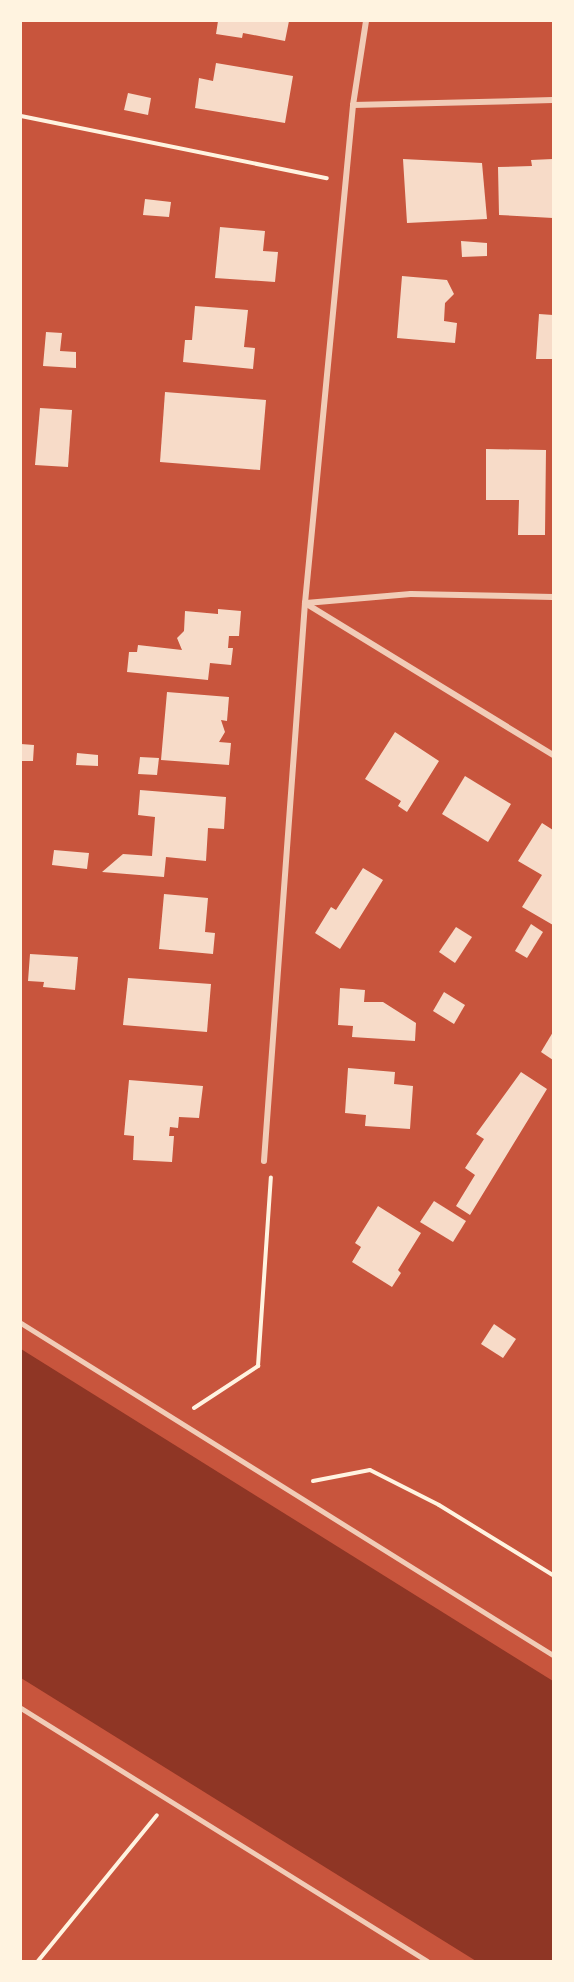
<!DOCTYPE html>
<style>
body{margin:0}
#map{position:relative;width:574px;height:1982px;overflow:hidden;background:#c8553d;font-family:"Fira Sans",sans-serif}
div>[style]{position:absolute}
.water>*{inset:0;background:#8f3625}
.building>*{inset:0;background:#f7dbc8}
.path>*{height:4px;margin:-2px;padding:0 2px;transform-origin:2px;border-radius:2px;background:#fff3e0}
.service>*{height:4.5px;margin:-2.25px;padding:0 2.25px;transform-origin:2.25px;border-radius:2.25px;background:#f1ccb7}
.minor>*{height:6px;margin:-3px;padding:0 3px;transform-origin:3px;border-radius:3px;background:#f1ccb7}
span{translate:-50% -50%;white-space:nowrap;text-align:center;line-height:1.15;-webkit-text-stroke:6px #fff3e0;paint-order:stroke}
.frame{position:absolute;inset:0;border:22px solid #fff3e0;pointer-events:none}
</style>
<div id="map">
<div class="water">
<i style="clip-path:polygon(21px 1349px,553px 1681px,553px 1961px,476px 1961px,21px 1678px)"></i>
</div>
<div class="building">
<i style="clip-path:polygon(218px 21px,289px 21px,285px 41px,243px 33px,242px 38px,216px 34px)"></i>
<i style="clip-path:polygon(216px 63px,293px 76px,285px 123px,195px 108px,199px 78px,213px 81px)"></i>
<i style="clip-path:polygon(128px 93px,151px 98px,148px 115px,124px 110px)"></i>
<i style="clip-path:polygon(403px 159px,482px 163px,487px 219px,407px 223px)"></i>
<i style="clip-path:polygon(553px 159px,553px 218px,499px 215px,498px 167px,532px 166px,531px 160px)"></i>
<i style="clip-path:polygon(145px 199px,171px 202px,169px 217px,143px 215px)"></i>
<i style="clip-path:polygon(220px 227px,265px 231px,263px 251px,278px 252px,275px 282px,215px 278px)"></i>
<i style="clip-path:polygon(461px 241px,487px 243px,487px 256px,462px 257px)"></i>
<i style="clip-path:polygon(402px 276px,447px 280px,454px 294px,445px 303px,444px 321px,457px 323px,455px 343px,397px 338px)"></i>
<i style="clip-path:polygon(195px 306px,248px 310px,244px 347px,255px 348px,253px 369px,183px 362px,185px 340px,192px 340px)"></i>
<i style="clip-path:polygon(539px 314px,553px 315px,553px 359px,536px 359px)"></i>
<i style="clip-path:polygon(46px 332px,62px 333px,60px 351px,76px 352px,76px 368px,43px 366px)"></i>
<i style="clip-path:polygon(165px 392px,266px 400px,260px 470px,160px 462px)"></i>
<i style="clip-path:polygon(40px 408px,72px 410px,68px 467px,35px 465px)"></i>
<i style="clip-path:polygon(486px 449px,546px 450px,545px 535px,518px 535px,519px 500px,486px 500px)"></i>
<i style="clip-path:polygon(218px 609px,241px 611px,239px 636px,229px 636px,228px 648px,233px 648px,231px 665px,210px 663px,208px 680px,127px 672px,129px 652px,137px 652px,138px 645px,182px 650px,177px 638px,184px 631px,185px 611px,218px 614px)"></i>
<i style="clip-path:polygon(167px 692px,229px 697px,227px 721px,221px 720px,225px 732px,219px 742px,231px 743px,229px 765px,161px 760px)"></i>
<i style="clip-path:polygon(395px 732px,439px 761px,407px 812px,398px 806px,401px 801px,365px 779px)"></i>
<i style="clip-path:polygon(21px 744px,34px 745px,33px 761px,21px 761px)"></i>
<i style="clip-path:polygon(77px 753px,98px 755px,98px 766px,76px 765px)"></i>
<i style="clip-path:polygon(140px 757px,159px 758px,157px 775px,138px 774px)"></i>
<i style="clip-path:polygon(465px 776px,511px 804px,488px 842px,442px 814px)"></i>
<i style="clip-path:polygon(140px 790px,226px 797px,224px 829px,208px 828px,206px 861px,166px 857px,164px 877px,102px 872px,123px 854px,152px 856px,155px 817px,138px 815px)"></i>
<i style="clip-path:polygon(542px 823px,553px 830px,553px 925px,522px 907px,542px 875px,518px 861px)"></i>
<i style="clip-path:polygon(54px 850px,89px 853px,87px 869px,52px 865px)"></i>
<i style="clip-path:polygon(363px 868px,383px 880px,340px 949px,315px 933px,331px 907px,336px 910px)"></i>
<i style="clip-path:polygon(164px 894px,208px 898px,205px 932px,215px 933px,213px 954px,159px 949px)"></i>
<i style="clip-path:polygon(531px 924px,543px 932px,527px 958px,515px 951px)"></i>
<i style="clip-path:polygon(456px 927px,472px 937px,455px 963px,439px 952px)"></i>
<i style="clip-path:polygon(30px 954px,78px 957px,75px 990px,43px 987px,44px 982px,28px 981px)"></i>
<i style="clip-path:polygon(128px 978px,211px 984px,207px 1032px,123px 1025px)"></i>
<i style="clip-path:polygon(340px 988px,365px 990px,364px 1002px,383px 1002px,416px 1023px,415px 1041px,352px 1037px,353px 1026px,338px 1025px)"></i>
<i style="clip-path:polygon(444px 992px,465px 1005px,454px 1024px,433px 1011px)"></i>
<i style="clip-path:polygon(553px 1032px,553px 1060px,541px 1052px)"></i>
<i style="clip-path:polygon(348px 1068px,395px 1072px,394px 1084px,413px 1086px,410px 1129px,365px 1126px,366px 1115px,345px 1113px)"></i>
<i style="clip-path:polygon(521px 1072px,547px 1089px,470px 1215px,456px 1206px,475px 1175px,465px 1168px,484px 1139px,476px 1134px)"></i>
<i style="clip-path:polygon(129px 1080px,203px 1086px,199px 1118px,179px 1117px,178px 1128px,170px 1127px,169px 1136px,174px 1136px,172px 1162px,133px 1160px,134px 1136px,124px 1135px)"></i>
<i style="clip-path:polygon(434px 1201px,466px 1221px,453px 1242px,420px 1222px)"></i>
<i style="clip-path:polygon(378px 1206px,421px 1233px,398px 1270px,401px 1273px,392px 1287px,352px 1262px,361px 1247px,355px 1243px)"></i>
<i style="clip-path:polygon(494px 1324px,516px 1339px,503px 1358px,481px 1344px)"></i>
</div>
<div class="path">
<i style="left:21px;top:116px;width:312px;rotate:11.5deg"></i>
<i style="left:194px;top:1408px;width:77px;rotate:-33.3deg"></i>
<i style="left:258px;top:1366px;width:189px;rotate:-86.1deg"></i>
<i style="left:313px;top:1481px;width:58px;rotate:-10.9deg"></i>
<i style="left:370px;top:1470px;width:77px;rotate:26.9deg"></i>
<i style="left:439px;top:1505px;width:134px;rotate:31.6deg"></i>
<i style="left:38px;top:1961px;width:188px;rotate:-50.8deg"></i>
</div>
<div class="service">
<i style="left:21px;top:1323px;width:627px;rotate:31.97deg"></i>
<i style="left:21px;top:1708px;width:478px;rotate:31.9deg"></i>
</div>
<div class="minor">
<i style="left:353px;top:105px;width:200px;rotate:-1.4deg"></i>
<i style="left:305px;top:603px;width:291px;rotate:31.5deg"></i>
<i style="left:306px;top:603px;width:105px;rotate:-4.9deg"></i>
<i style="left:411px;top:594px;width:142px;rotate:1.2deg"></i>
<i style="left:264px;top:1161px;width:560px;rotate:-85.8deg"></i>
<i style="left:305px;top:603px;width:500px;rotate:-84.49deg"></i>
<i style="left:353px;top:105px;width:85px;rotate:-81.2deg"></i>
</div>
<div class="frame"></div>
</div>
